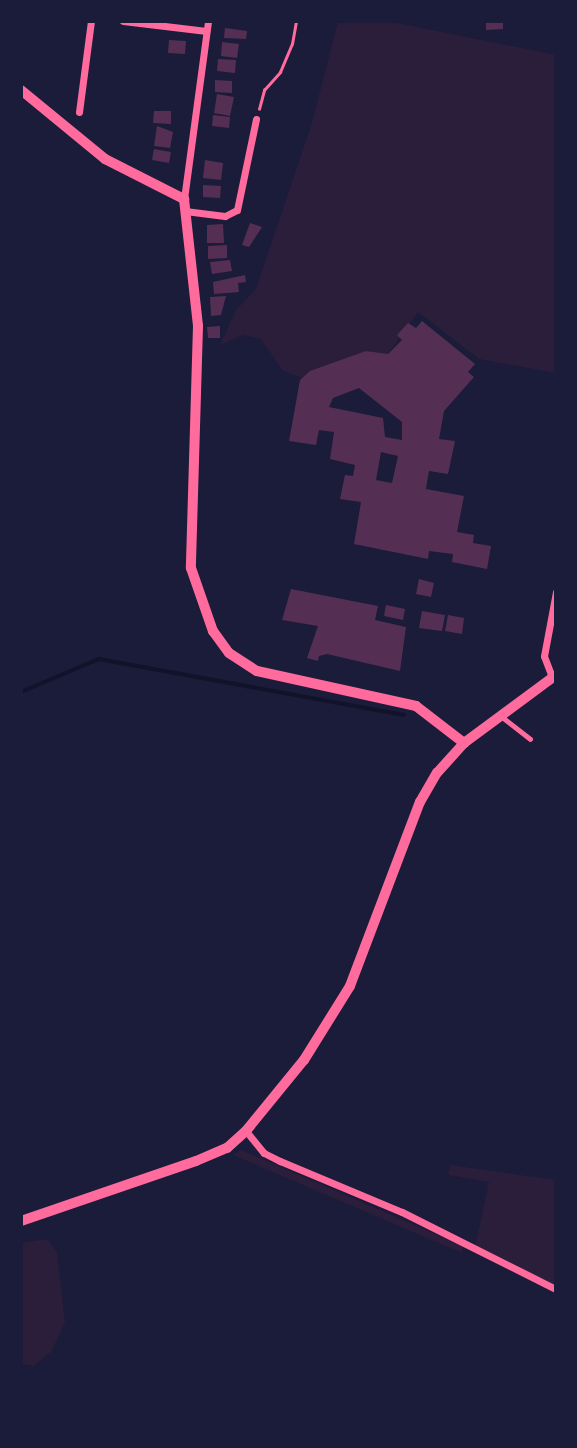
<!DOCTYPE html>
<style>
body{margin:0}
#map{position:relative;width:577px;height:1448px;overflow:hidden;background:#1b1b3a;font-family:"PT Sans Narrow",sans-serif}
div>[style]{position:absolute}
.green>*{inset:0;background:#2a1e3b}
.stream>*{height:3.5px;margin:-1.75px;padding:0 1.75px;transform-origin:1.75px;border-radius:1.75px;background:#12122b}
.building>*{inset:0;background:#542f53}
.path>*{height:2.5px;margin:-1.25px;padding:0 1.25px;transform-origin:1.25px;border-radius:1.25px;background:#ff6b9d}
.service>*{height:4.5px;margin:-2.25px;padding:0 2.25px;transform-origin:2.25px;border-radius:2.25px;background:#ff6b9d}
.minor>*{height:7px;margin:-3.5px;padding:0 3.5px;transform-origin:3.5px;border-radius:3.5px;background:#ff6b9d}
.tertiary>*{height:10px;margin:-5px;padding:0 5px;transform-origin:5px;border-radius:5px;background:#ff6b9d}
span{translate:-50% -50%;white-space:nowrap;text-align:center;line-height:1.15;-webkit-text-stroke:5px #1b1b3a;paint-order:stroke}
.frame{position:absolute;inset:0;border:23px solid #1b1b3a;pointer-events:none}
</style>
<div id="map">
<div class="green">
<i style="clip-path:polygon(338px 21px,387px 21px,556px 55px,556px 373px,479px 359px,418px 312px,388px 354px,366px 351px,303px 378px,283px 371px,261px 339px,243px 335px,220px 345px,236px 310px,256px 289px,312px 123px)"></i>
<i style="clip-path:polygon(241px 1150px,463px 1246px,462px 1253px,233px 1155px)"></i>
<i style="clip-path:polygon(450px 1165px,556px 1180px,556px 1284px,552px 1286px,475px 1247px,489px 1182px,448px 1175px)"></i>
<i style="clip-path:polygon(47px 1239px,57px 1252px,65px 1323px,51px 1352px,34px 1366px,21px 1364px,21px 1243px)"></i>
</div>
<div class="stream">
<i style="left:21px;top:692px;width:85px;rotate:-22.9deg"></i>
<i style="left:99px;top:659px;width:310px;rotate:10.4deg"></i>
</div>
<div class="building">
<i style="clip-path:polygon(486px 21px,503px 21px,503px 29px,486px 30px)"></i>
<i style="clip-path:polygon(225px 28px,247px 31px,246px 39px,224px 38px)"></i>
<i style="clip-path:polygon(169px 40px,186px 41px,185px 54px,168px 53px)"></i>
<i style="clip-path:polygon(222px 42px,239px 44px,237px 58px,221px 56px)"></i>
<i style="clip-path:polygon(218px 59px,236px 60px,235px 73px,217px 71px)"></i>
<i style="clip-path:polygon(215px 80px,232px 81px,232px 93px,215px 92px)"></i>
<i style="clip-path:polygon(217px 94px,234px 97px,230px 116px,214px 113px)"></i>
<i style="clip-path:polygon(154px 111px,171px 111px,171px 124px,153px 123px)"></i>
<i style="clip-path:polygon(213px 115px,230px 117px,229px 128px,212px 126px)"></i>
<i style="clip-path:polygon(157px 126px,173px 132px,170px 148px,154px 146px)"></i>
<i style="clip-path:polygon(154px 149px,171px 152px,169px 163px,152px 160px)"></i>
<i style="clip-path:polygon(205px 160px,223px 163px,221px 180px,203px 178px)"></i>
<i style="clip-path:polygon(203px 185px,221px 186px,220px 198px,203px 197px)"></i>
<i style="clip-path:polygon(250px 223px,262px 227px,249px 247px,242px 245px)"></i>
<i style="clip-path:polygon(223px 224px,224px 243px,207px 243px,207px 225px)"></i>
<i style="clip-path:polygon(227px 245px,227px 258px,208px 259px,208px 246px)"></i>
<i style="clip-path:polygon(230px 260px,232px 271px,212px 274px,210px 262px)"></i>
<i style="clip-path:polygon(245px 275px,246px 282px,238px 283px,239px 292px,214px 294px,213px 282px)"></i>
<i style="clip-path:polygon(226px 296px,221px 315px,211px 316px,210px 297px)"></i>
<i style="clip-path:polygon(evenodd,422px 321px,475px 364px,468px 372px,474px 377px,444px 411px,439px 439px,455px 441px,448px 474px,429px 471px,426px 489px,464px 496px,457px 532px,474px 535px,473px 543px,491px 546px,487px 569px,452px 562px,453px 554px,429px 551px,428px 559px,354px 544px,361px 502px,340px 499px,345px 475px,353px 476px,355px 465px,330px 459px,334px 432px,319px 430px,316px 445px,289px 441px,300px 380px,310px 371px,366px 351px,388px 354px,402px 340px,397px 335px,408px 323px,416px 328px,422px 321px,359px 388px,402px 422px,402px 440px,385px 437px,383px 418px,329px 407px,333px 398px,359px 388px,422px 321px,381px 452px,398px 456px,392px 483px,376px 480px,381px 452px)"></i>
<i style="clip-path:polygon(220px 326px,220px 338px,208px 338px,207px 327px)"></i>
<i style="clip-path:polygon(419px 579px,434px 583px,431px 597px,416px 594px)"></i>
<i style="clip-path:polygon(291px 589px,378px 606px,375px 620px,406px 627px,400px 671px,327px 654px,319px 656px,318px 661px,307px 658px,318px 626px,282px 620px)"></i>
<i style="clip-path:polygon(386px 605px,405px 609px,403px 620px,384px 616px)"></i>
<i style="clip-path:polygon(422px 611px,445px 615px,442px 631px,419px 628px)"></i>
<i style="clip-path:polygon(448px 615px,464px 618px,462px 634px,445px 631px)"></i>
</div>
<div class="path">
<i style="left:259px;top:109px;width:20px;rotate:-75deg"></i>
<i style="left:264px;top:90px;width:24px;rotate:-48deg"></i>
<i style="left:280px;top:72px;width:30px;rotate:-67deg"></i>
<i style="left:292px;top:44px;width:23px;rotate:-80deg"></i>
</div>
<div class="service">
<i style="left:501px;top:716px;width:37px;rotate:38deg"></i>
</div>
<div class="minor">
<i style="left:123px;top:21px;width:84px;rotate:6.9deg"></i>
<i style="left:79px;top:112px;width:92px;rotate:-82.5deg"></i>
<i style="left:184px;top:199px;width:180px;rotate:-82.3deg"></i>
<i style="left:185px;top:211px;width:40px;rotate:7.1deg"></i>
<i style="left:225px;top:216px;width:13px;rotate:-27deg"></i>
<i style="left:237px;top:210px;width:93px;rotate:-78.2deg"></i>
<i style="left:552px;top:677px;width:22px;rotate:-111deg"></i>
<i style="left:544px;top:656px;width:65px;rotate:-79.4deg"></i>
<i style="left:246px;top:1131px;width:28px;rotate:51deg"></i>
<i style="left:264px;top:1153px;width:18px;rotate:27deg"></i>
<i style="left:280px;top:1161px;width:132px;rotate:22.7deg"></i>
<i style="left:402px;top:1212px;width:172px;rotate:26.6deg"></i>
</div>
<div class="tertiary">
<i style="left:21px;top:90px;width:109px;rotate:39.4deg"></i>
<i style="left:105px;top:159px;width:89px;rotate:26.9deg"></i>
<i style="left:184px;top:199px;width:128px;rotate:83.7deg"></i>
<i style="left:198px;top:326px;width:242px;rotate:91.7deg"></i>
<i style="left:191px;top:568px;width:67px;rotate:70.8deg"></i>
<i style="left:213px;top:631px;width:27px;rotate:54deg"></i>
<i style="left:229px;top:653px;width:33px;rotate:33deg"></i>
<i style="left:257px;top:671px;width:163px;rotate:12.4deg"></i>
<i style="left:416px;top:706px;width:61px;rotate:37.6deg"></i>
<i style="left:21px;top:1221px;width:185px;rotate:-18.9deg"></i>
<i style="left:196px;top:1161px;width:34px;rotate:-23deg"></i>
<i style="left:227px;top:1148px;width:25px;rotate:-42deg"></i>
<i style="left:246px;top:1131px;width:92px;rotate:-50.8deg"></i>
<i style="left:304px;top:1060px;width:87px;rotate:-58.1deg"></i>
<i style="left:350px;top:986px;width:197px;rotate:-69.2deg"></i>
<i style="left:420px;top:802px;width:34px;rotate:-60deg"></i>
<i style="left:437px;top:773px;width:40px;rotate:-48deg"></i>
<i style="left:464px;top:743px;width:114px;rotate:-36.5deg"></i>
</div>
<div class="frame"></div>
</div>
